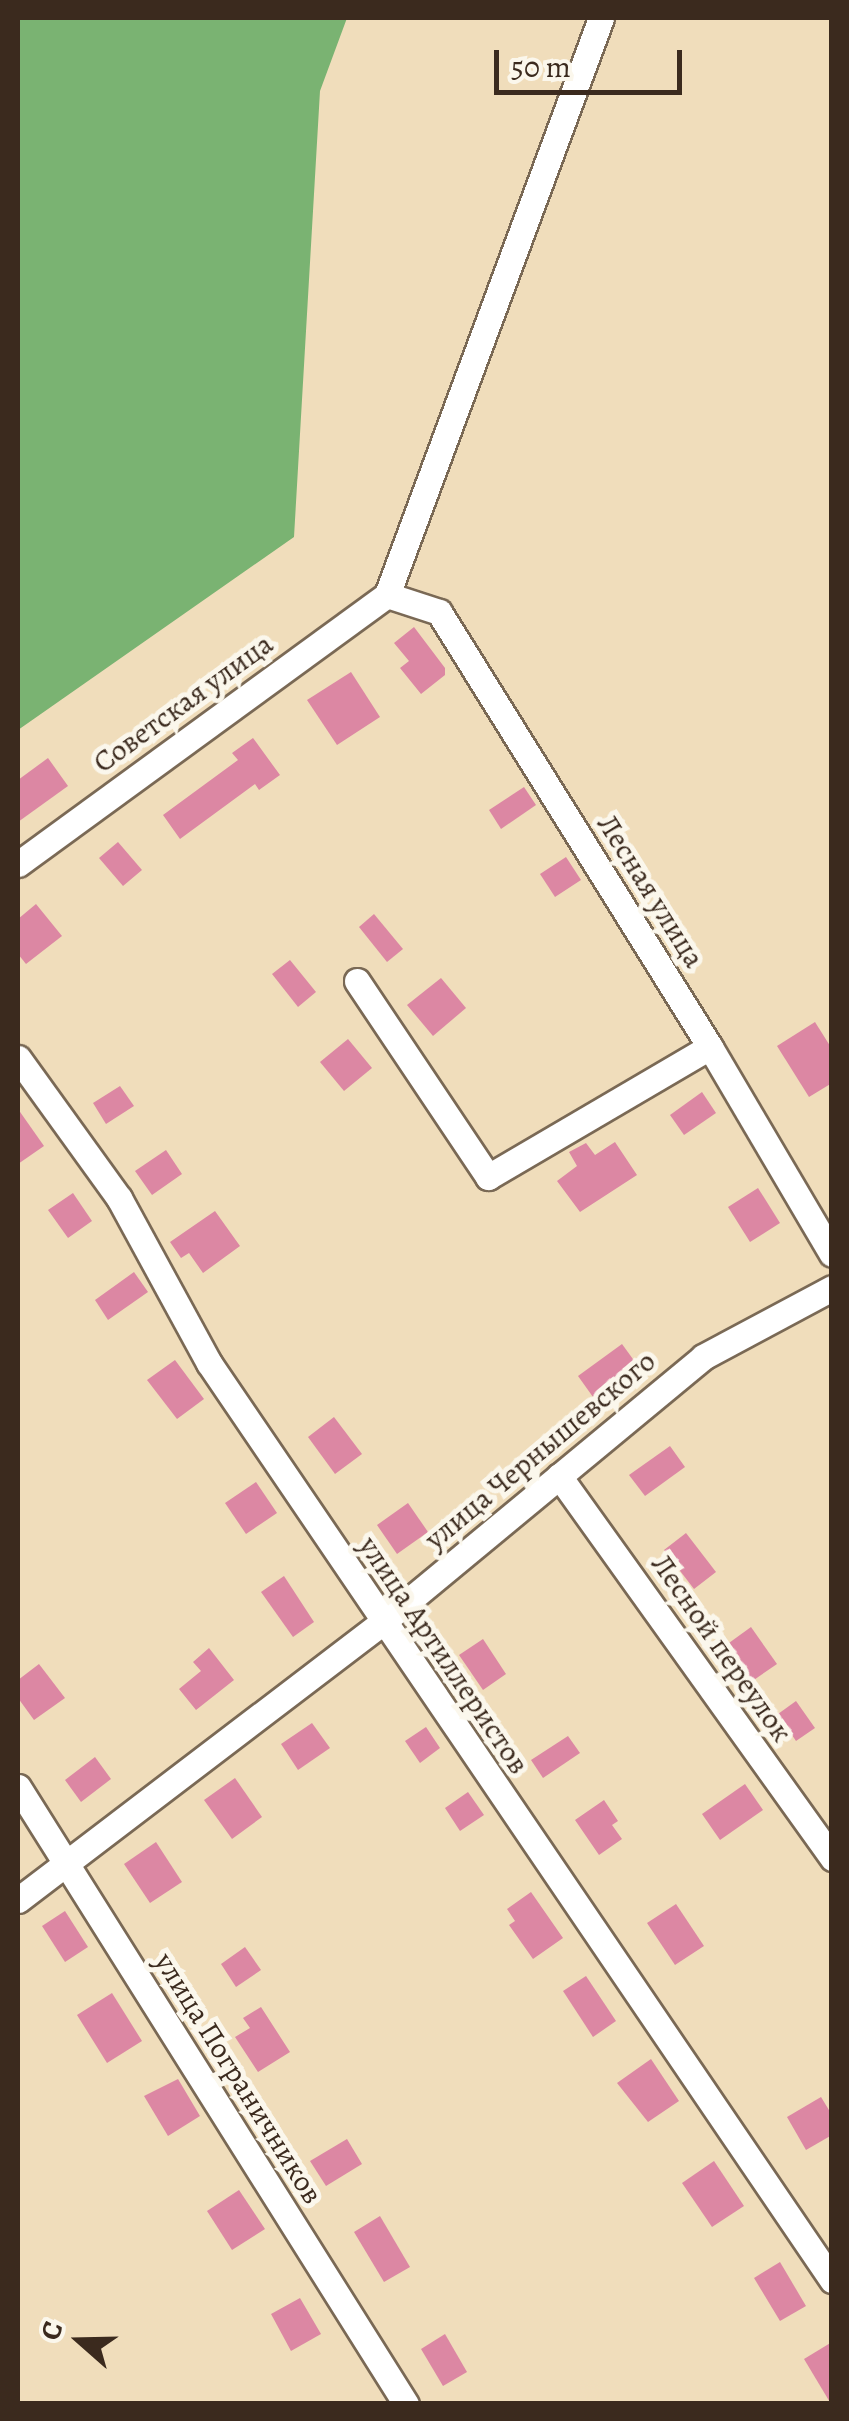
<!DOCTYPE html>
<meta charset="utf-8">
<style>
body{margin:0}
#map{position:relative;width:849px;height:2421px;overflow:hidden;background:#f0ddbb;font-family:Alegreya,serif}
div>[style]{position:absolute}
.forest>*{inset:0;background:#7ab372}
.building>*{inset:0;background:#dc87a3}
.roads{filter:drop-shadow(2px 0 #7a6955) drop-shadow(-2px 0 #7a6955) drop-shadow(0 2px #7a6955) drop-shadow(0 -2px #7a6955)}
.street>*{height:25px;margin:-12.5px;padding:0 12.5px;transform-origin:12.5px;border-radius:12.5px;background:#fff}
span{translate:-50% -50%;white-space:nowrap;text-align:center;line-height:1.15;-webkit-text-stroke:10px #fbf7ec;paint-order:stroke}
.street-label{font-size:30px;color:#3b2a1e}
.frame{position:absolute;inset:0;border:20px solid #3b2a1e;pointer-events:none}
.north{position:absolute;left:30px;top:2291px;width:100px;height:100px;-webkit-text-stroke:8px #fbf7ec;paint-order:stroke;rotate:290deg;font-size:28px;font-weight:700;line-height:40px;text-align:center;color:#3b2a1e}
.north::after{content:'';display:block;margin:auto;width:35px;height:45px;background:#3b2a1e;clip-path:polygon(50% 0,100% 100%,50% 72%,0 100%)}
.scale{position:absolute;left:494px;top:50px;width:188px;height:45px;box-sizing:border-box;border:5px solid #3b2a1e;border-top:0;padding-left:12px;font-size:30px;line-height:35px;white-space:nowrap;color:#3b2a1e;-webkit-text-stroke:8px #fbf7ec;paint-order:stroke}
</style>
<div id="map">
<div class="forest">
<i style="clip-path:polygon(18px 18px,347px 18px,320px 91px,294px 537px,18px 730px)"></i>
</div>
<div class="building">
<i style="clip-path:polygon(414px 627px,445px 668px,445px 675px,421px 694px,400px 668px,409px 661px,394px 643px)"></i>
<i style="clip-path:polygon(351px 672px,380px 717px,337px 745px,307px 700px)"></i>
<i style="clip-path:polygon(253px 738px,280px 775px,259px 790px,255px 784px,180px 839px,163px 815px,238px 760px,232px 753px)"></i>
<i style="clip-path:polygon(48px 758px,68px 786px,18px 822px,18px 780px)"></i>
<i style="clip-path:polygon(524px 787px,536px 805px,501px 829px,489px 810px)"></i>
<i style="clip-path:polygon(118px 842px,142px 870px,123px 886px,99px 858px)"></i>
<i style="clip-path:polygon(566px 857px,581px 880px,555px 897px,540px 874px)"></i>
<i style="clip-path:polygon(36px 904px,62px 936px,26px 964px,18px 954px,18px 919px)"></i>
<i style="clip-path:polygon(374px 914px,403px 949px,387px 962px,359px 927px)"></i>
<i style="clip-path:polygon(290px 960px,316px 992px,298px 1007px,272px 974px)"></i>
<i style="clip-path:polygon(441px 978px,466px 1008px,433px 1036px,407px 1005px)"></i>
<i style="clip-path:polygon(815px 1022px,832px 1049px,832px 1083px,809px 1097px,777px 1046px)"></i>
<i style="clip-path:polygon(348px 1039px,372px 1068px,344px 1091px,320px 1062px)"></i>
<i style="clip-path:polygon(120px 1086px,134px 1106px,106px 1124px,93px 1103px)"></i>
<i style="clip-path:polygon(702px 1092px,716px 1113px,684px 1135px,670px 1115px)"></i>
<i style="clip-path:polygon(18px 1109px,44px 1146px,18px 1164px)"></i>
<i style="clip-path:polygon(615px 1142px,637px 1175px,580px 1212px,557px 1181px,577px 1166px,569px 1152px,586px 1143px,595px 1155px)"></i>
<i style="clip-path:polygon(166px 1150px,182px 1174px,152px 1195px,135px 1171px)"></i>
<i style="clip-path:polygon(758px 1188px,780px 1223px,750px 1242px,728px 1207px)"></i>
<i style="clip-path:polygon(73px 1193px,92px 1221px,68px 1238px,48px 1210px)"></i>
<i style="clip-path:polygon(215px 1211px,240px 1246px,203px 1273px,189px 1253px,181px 1258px,170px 1242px)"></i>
<i style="clip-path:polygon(134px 1272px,148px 1292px,108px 1320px,95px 1300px)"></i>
<i style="clip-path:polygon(622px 1344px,638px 1366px,593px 1397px,578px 1376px)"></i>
<i style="clip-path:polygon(175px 1360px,204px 1399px,177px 1419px,147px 1380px)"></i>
<i style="clip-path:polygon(334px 1417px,362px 1454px,335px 1474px,308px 1437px)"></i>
<i style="clip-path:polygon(670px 1446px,685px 1467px,645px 1496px,629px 1475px)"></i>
<i style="clip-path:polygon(256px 1482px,277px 1513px,246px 1534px,225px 1503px)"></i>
<i style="clip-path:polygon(408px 1503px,428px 1532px,397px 1554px,377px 1525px)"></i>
<i style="clip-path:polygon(686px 1533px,716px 1572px,694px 1589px,664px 1550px)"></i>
<i style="clip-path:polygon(284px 1576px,314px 1622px,293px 1637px,261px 1592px)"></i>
<i style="clip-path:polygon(751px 1627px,777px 1664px,748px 1684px,722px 1648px)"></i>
<i style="clip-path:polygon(483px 1639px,506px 1674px,483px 1690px,459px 1655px)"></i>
<i style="clip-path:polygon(209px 1648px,234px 1680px,196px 1710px,179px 1689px,201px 1671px,193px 1662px)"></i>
<i style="clip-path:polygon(39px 1664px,65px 1698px,34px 1720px,18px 1698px,18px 1680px)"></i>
<i style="clip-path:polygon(796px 1701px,815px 1728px,796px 1741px,778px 1714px)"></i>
<i style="clip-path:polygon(312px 1723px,330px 1748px,298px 1770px,281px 1744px)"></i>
<i style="clip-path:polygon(426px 1727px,440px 1748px,420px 1763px,405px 1741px)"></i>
<i style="clip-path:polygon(568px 1736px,580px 1753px,543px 1778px,531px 1760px)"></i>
<i style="clip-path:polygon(95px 1757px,111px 1779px,81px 1802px,65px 1780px)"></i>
<i style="clip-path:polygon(235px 1778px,262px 1817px,232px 1839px,204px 1800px)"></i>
<i style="clip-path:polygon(745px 1784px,763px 1810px,720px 1840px,702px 1814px)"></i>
<i style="clip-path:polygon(468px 1792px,484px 1815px,460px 1831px,445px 1808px)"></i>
<i style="clip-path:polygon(604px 1800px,618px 1821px,612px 1825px,622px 1839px,599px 1855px,575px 1820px)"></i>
<i style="clip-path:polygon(156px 1842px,182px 1882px,150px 1903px,124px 1864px)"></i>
<i style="clip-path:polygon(531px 1892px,563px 1938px,533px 1959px,509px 1925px,515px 1921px,507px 1909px)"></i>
<i style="clip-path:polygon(676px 1904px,704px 1946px,675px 1965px,647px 1923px)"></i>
<i style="clip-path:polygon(65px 1911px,88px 1947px,65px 1962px,42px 1926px)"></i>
<i style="clip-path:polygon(245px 1947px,261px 1970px,236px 1987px,221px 1964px)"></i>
<i style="clip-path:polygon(586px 1976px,616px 2021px,593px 2037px,563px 1991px)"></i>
<i style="clip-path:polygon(112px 1993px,142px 2041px,107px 2063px,77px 2015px)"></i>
<i style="clip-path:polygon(261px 2007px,290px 2052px,258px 2072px,235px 2037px,250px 2028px,243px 2018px)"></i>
<i style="clip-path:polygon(651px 2059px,679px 2101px,648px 2122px,617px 2083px)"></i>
<i style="clip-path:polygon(178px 2079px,200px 2116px,168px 2136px,144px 2096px)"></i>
<i style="clip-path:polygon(821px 2097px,832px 2115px,832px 2135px,806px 2150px,787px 2117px)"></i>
<i style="clip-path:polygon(347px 2139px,362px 2164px,326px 2186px,310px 2161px)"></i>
<i style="clip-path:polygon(714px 2161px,744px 2206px,712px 2227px,682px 2183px)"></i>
<i style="clip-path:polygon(239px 2190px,265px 2229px,232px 2250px,207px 2211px)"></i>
<i style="clip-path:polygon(380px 2216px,410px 2267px,384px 2282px,354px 2232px)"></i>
<i style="clip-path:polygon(780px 2262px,806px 2306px,780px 2321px,754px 2278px)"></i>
<i style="clip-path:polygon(300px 2298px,321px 2334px,291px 2351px,271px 2314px)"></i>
<i style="clip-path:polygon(445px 2334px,467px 2372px,443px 2386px,421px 2349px)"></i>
<i style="clip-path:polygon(832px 2342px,832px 2404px,831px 2404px,804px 2359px)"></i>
</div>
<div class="roads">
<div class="street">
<i style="left:387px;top:595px;width:55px;rotate:18.1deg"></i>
<i style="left:439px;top:612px;width:513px;rotate:58.08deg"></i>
<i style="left:710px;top:1047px;width:240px;rotate:59.5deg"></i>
<i style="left:387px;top:595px;width:615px;rotate:-69.65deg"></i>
<i style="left:18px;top:864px;width:457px;rotate:-36.1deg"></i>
<i style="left:357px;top:981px;width:236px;rotate:56.2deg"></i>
<i style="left:488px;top:1177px;width:257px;rotate:-30.4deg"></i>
<i style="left:18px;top:1058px;width:173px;rotate:54.2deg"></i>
<i style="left:119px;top:1198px;width:188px;rotate:61.4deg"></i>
<i style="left:209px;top:1363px;width:1109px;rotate:55.81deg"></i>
<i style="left:559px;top:1476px;width:470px;rotate:54.4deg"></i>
<i style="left:18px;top:1787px;width:729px;rotate:57.84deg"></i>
<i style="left:18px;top:1900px;width:457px;rotate:-37.3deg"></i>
<i style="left:382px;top:1623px;width:417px;rotate:-39.6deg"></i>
<i style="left:703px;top:1357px;width:146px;rotate:-28.1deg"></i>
</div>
</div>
<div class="street-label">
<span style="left:183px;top:703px;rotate:-36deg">Советская улица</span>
<span style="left:651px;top:891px;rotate:58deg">Лесная улица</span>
<span style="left:540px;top:1450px;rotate:-40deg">улица Чернышевского</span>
<span style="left:722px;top:1648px;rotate:55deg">Лесной переулок</span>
<span style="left:444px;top:1655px;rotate:56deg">улица Артиллеристов</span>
<span style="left:239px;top:2078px;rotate:58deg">улица Пограничников</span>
</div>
<div class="frame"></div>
<div class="north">С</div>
<div class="scale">50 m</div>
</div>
